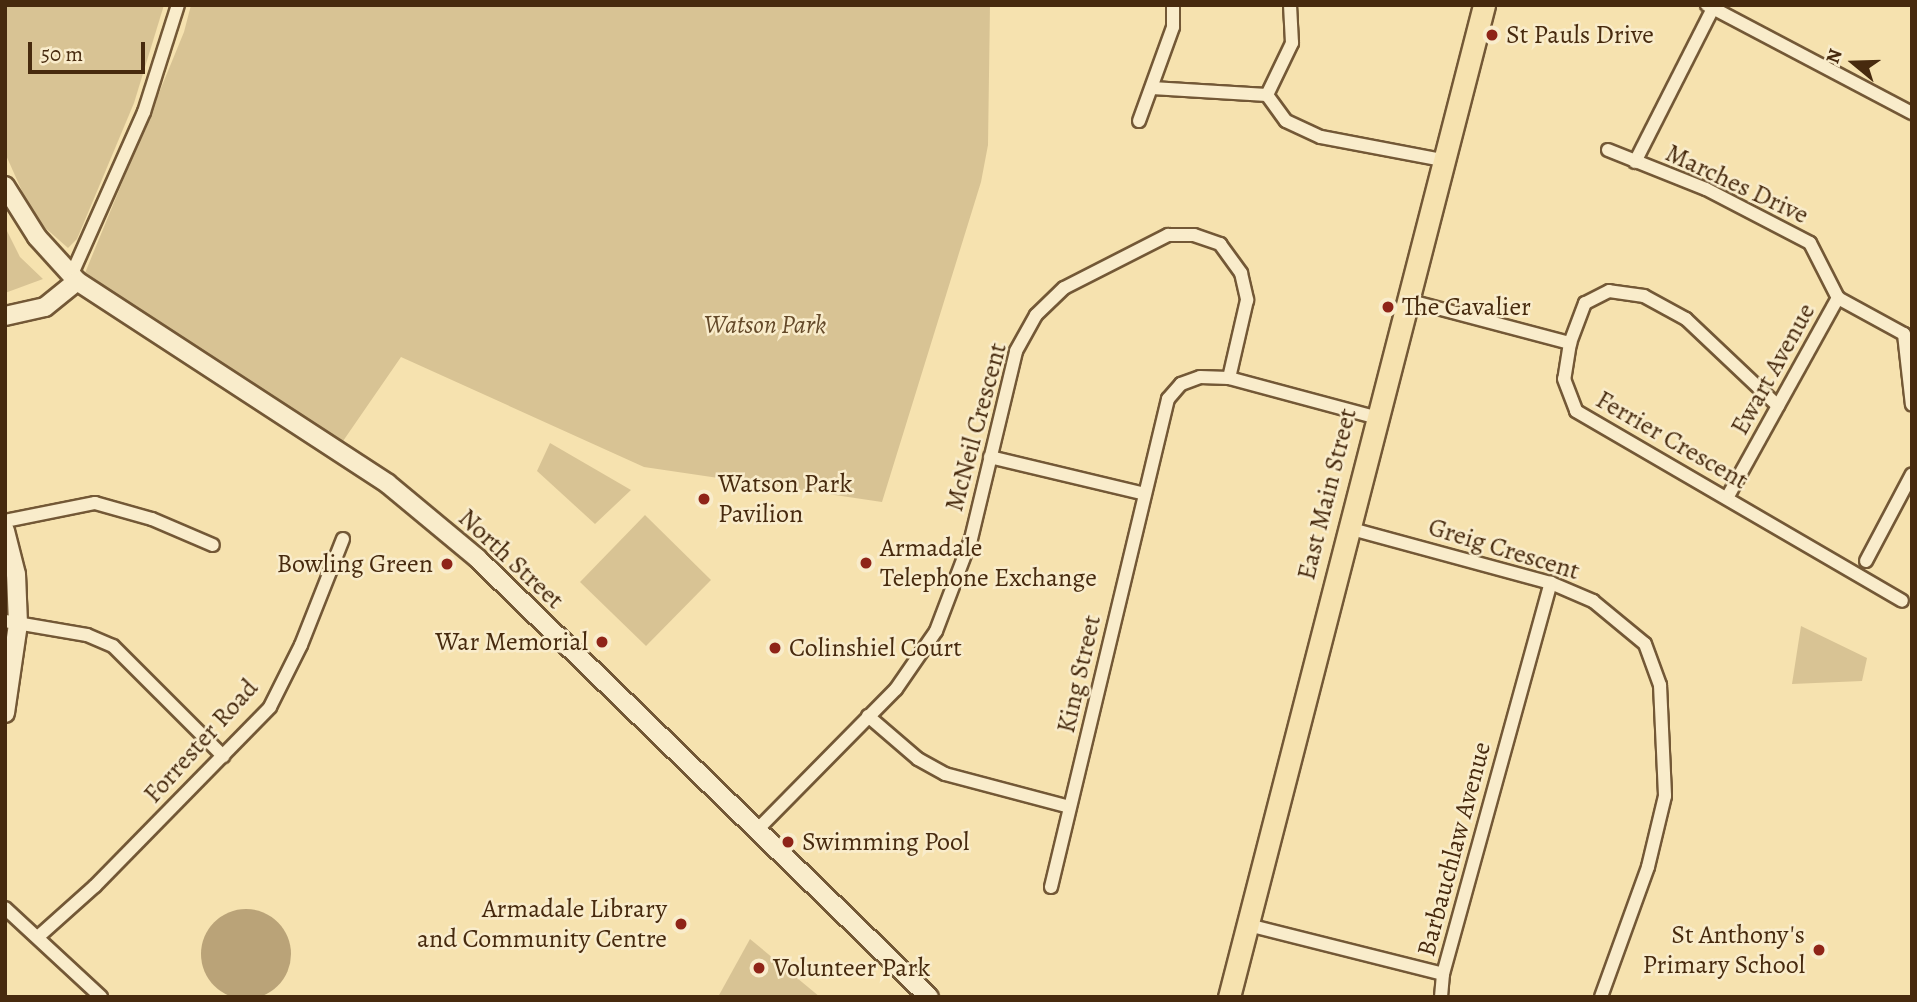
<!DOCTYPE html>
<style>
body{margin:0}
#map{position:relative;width:1917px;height:1002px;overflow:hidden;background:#f6e2af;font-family:Alegreya,serif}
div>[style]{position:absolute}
.green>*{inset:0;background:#d8c394}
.water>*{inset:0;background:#baa378}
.round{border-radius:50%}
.roads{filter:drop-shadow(2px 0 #735836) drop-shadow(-2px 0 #735836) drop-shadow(0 2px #735836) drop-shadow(0 -2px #735836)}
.street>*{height:12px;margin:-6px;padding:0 6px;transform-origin:6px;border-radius:6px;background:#f9eccb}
.secondary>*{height:18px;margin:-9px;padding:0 9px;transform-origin:9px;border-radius:9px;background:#f9eccb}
.primary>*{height:21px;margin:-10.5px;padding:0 10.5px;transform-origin:10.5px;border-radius:10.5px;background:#f6e2af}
.dots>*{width:19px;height:19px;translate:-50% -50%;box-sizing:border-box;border:4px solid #f9eccb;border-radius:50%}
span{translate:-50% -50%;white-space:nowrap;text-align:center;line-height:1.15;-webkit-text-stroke:5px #f9eccb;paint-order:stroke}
.poi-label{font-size:26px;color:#472a0e}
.left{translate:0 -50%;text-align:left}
.right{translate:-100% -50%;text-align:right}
.street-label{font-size:26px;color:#472a0e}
.park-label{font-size:26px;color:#644929;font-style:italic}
.frame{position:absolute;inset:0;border:7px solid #472a0e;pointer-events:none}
.north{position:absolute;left:1819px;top:28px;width:70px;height:70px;-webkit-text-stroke:5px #f9eccb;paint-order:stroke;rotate:289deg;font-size:19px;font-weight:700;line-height:28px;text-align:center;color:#472a0e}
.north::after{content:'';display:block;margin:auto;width:24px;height:32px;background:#472a0e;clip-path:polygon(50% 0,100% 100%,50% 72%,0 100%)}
.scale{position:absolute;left:28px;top:42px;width:117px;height:32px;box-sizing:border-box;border:4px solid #472a0e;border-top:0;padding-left:9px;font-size:21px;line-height:24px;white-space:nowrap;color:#472a0e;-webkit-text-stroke:5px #f9eccb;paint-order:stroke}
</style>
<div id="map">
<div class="green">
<i style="clip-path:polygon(5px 5px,164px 5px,134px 103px,77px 239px,68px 248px,34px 218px,5px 153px)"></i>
<i style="clip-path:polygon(191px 5px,990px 5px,988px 145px,981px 182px,882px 502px,644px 467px,401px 357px,341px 444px,181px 342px,85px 273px,184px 32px)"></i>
<i style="clip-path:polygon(5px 227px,20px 257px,43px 279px,5px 293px)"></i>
<i style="clip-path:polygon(550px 443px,631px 490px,595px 524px,537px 471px)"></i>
<i style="clip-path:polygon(645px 515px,711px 580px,646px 646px,580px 582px)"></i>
<i style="clip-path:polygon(1801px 626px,1867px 658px,1862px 681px,1792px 684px)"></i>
<i style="clip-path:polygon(750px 939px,820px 997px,718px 997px)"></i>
</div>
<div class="water">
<i class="round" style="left:201px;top:909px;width:90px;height:90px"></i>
</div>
<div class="roads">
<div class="street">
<i style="left:1707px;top:5px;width:232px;rotate:27.8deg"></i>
<i style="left:1152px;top:88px;width:115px;rotate:3.5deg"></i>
<i style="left:1267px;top:95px;width:32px;rotate:54deg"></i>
<i style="left:1286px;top:121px;width:38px;rotate:25deg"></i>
<i style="left:1321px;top:137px;width:124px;rotate:10.7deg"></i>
<i style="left:1267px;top:95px;width:58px;rotate:-64.3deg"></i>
<i style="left:1292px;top:43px;width:38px;rotate:-93deg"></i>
<i style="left:1139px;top:121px;width:100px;rotate:-70.1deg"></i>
<i style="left:1173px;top:27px;width:22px;rotate:-90deg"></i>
<i style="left:1608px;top:150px;width:105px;rotate:21.7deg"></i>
<i style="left:1706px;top:189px;width:117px;rotate:27.4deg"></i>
<i style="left:1810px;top:243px;width:62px;rotate:63deg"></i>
<i style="left:1838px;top:298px;width:75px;rotate:28.6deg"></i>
<i style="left:1904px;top:334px;width:71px;rotate:83.6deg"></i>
<i style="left:1635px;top:162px;width:173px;rotate:-63.1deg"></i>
<i style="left:71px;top:276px;width:180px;rotate:-66deg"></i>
<i style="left:144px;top:112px;width:112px;rotate:-72.4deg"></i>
<i style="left:1407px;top:300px;width:169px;rotate:14.8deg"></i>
<i style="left:1778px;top:406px;width:127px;rotate:-136.6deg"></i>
<i style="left:1686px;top:319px;width:48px;rotate:-151.3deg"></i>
<i style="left:1644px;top:296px;width:35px;rotate:-172deg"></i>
<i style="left:1609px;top:291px;width:27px;rotate:153deg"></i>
<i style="left:1585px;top:303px;width:43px;rotate:110.6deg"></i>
<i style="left:1570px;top:343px;width:36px;rotate:99deg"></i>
<i style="left:1564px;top:379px;width:34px;rotate:69deg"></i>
<i style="left:1576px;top:411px;width:377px;rotate:30.2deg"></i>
<i style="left:990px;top:457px;width:159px;rotate:13.4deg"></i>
<i style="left:1727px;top:498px;width:229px;rotate:-61deg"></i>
<i style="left:5px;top:521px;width:92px;rotate:-11.3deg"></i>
<i style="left:95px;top:503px;width:59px;rotate:15.7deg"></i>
<i style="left:152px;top:519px;width:66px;rotate:23.1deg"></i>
<i style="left:1348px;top:528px;width:210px;rotate:15.2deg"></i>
<i style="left:1551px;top:583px;width:46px;rotate:23.2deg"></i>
<i style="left:1593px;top:601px;width:67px;rotate:39.6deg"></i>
<i style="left:1645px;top:644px;width:44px;rotate:69.9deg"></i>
<i style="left:1660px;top:685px;width:111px;rotate:87.4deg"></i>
<i style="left:1665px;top:796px;width:73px;rotate:103.5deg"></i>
<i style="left:1648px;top:867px;width:138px;rotate:109.9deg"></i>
<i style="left:1866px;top:561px;width:98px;rotate:-62.1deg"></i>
<i style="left:5px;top:621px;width:83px;rotate:9.7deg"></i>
<i style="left:87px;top:635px;width:28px;rotate:23deg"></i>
<i style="left:113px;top:646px;width:156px;rotate:45deg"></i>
<i style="left:868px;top:716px;width:66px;rotate:40.7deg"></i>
<i style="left:918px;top:759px;width:31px;rotate:29deg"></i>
<i style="left:945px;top:774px;width:129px;rotate:14.8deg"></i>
<i style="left:756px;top:831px;width:199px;rotate:-45.4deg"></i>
<i style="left:896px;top:689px;width:70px;rotate:-55.4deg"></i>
<i style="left:936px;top:631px;width:98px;rotate:-69.2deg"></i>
<i style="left:971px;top:539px;width:193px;rotate:-76.5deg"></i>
<i style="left:1016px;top:351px;width:41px;rotate:-60.9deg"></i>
<i style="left:1036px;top:315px;width:39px;rotate:-44deg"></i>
<i style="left:1064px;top:288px;width:117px;rotate:-27deg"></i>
<i style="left:1168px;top:235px;width:26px"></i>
<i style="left:1194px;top:235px;width:28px;rotate:19deg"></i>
<i style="left:1220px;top:244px;width:36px;rotate:54deg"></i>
<i style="left:1241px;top:273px;width:28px;rotate:77deg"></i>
<i style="left:1247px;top:300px;width:80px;rotate:103deg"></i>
<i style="left:1051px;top:887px;width:502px;rotate:-76.52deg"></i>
<i style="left:1168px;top:399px;width:20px;rotate:-49deg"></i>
<i style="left:1181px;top:384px;width:20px;rotate:-20deg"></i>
<i style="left:1200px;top:377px;width:29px;rotate:2deg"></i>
<i style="left:1229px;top:378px;width:151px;rotate:15deg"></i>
<i style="left:5px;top:908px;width:131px;rotate:42.8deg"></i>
<i style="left:1248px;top:925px;width:201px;rotate:14.1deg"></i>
<i style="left:1443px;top:974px;width:406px;rotate:-74.6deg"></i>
<i style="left:39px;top:936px;width:75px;rotate:-41.8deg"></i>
<i style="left:95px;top:886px;width:250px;rotate:-45.6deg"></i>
<i style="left:270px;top:707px;width:69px;rotate:-63.4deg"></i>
<i style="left:301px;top:645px;width:114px;rotate:-68.4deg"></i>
<i style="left:1441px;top:997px;width:23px;rotate:-85deg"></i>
</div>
<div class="secondary">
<i style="left:5px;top:186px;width:60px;rotate:57.9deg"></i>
<i style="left:37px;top:237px;width:59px;rotate:47.7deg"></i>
<i style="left:77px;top:281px;width:371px;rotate:33.1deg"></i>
<i style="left:388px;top:484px;width:116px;rotate:39.7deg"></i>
<i style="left:477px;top:558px;width:630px;rotate:44.16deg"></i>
<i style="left:5px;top:316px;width:41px;rotate:-12.7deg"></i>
<i style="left:45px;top:307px;width:41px;rotate:-39.1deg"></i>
<i style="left:5px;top:531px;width:44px;rotate:75.7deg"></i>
<i style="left:16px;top:574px;width:50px;rotate:87.7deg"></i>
<i style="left:18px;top:624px;width:90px;rotate:98.3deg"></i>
</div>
<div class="primary">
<i style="left:1229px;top:997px;width:1024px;rotate:-75.58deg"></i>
</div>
</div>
<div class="dots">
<i style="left:1492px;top:35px;background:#8f2418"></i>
<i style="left:1388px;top:307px;background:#8f2418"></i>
<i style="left:704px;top:499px;background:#8f2418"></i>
<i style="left:866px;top:563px;background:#8f2418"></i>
<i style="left:447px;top:564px;background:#8f2418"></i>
<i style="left:602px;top:642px;background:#8f2418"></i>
<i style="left:775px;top:648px;background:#8f2418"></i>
<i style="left:788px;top:842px;background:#8f2418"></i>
<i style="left:681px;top:924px;background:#8f2418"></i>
<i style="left:1819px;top:950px;background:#8f2418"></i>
<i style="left:759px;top:968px;background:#8f2418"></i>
</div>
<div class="poi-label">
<span class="left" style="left:1506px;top:35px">St Pauls Drive</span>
<span class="left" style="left:1402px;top:307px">The Cavalier</span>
<span class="left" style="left:718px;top:499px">Watson Park<br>Pavilion</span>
<span class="left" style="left:880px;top:563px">Armadale<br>Telephone Exchange</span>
<span class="right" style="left:433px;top:564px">Bowling Green</span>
<span class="right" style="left:588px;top:642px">War Memorial</span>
<span class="left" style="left:789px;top:648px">Colinshiel Court</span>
<span class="left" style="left:802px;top:842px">Swimming Pool</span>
<span class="right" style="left:667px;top:924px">Armadale Library<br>and Community Centre</span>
<span class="right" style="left:1805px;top:950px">St Anthony's<br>Primary School</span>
<span class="left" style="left:773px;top:968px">Volunteer Park</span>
</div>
<div class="street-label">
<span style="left:1737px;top:184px;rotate:25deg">Marches Drive</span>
<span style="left:1773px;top:369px;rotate:-61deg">Ewart Avenue</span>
<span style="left:976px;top:427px;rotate:-75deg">McNeil Crescent</span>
<span style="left:1672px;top:440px;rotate:30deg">Ferrier Crescent</span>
<span style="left:1327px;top:494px;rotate:-76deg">East Main Street</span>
<span style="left:1504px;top:549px;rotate:17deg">Greig Crescent</span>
<span style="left:511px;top:559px;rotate:43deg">North Street</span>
<span style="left:1079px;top:674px;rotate:-77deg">King Street</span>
<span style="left:201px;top:741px;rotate:-48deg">Forrester Road</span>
<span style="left:1454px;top:849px;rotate:-75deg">Barbauchlaw Avenue</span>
</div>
<div class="park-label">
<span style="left:765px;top:325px">Watson Park</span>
</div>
<div class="frame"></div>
<div class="north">N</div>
<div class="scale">50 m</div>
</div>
